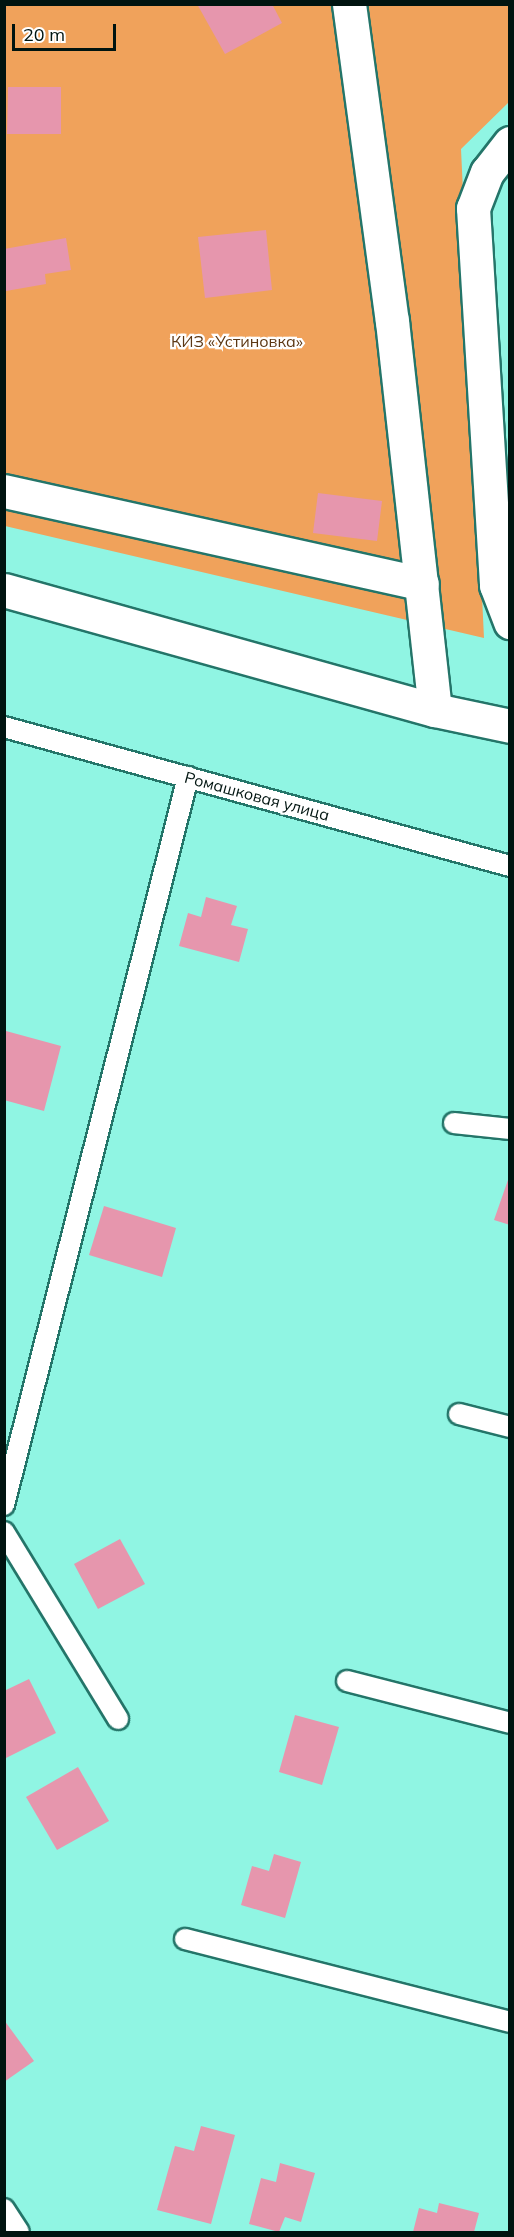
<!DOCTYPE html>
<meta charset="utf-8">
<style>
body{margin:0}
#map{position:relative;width:514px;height:2237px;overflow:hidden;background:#90f5e3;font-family:Mulish,sans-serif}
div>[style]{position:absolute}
.green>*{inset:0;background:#f0a25b}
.building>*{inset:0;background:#e696ad}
.roads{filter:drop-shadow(2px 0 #247569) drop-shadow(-2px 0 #247569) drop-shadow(0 2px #247569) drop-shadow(0 -2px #247569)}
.lane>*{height:20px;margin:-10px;padding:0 10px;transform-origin:10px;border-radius:10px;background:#fff}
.street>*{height:33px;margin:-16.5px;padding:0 16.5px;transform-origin:16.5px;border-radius:16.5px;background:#fff}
span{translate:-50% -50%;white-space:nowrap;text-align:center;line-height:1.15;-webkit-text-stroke:4.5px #fff;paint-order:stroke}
.park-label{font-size:16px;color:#5c3713}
.street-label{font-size:16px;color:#001410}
.frame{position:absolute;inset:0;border:6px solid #001410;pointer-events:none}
.scale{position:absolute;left:12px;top:24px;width:104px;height:27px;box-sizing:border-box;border:3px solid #001410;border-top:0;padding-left:8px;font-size:18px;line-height:21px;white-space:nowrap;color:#001410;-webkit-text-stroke:4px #fff;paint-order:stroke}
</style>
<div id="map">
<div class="green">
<i style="clip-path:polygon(5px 5px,509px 5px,509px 102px,461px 149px,484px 638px,5px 526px)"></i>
</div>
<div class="building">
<i style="clip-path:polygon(197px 4px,272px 4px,282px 23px,225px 54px)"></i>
<i style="clip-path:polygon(8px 87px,61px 87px,61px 134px,7px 134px)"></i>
<i style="clip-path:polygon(266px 230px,272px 290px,205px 298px,198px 237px)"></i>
<i style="clip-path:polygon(66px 238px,71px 270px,45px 274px,46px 284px,6px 291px,4px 249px)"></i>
<i style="clip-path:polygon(318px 493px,382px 501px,377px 541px,313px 533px)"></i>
<i style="clip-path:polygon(206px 897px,237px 906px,231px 925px,248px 929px,239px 962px,179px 946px,188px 913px,201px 917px)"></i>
<i style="clip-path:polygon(6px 1031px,61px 1046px,44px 1111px,4px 1100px)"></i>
<i style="clip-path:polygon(509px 1177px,510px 1177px,510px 1225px,494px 1220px)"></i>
<i style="clip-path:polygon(104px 1206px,176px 1228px,162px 1277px,89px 1255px)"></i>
<i style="clip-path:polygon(120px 1539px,145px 1584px,98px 1609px,74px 1564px)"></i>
<i style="clip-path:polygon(29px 1679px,56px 1733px,4px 1759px,4px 1691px)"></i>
<i style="clip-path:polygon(295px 1715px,339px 1727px,322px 1785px,279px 1772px)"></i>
<i style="clip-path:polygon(78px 1767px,109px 1821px,57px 1850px,26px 1797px)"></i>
<i style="clip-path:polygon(274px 1854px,301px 1862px,285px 1918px,241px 1905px,252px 1866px,269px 1871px)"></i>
<i style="clip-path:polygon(4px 2020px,34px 2061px,4px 2082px)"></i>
<i style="clip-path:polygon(201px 2126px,235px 2135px,211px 2224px,157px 2210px,175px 2146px,194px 2151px)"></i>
<i style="clip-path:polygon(280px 2163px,315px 2173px,301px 2222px,285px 2217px,279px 2232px,249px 2224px,261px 2178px,276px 2182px)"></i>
<i style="clip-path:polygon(439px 2203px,479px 2213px,474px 2232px,413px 2232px,419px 2208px,437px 2213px)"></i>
</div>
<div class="roads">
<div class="lane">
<i style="left:4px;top:727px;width:525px;rotate:15.36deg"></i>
<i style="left:454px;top:1123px;width:56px;rotate:6.1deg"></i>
<i style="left:459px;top:1414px;width:53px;rotate:14.3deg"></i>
<i style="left:4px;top:1505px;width:751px;rotate:-75.82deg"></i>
<i style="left:4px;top:1532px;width:219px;rotate:58.6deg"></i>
<i style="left:347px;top:1681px;width:168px;rotate:14.4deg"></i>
<i style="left:185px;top:1939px;width:335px;rotate:14.3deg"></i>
<i style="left:4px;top:2209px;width:27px;rotate:57deg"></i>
</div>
<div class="street">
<i style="left:349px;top:4px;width:320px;rotate:82.3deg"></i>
<i style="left:392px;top:321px;width:391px;rotate:83.7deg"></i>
<i style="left:510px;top:143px;width:37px;rotate:128deg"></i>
<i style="left:487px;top:172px;width:39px;rotate:111deg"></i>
<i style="left:473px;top:208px;width:378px;rotate:86.5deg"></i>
<i style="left:496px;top:585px;width:40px;rotate:69deg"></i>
<i style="left:4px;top:491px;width:428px;rotate:12.5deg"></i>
<i style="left:4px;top:590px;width:447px;rotate:15.6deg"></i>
<i style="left:435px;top:710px;width:77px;rotate:12deg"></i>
</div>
</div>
<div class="park-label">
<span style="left:237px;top:341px">КИЗ «Устиновка»</span>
</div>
<div class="street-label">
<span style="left:257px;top:796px;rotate:15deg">Ромашковая улица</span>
</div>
<div class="frame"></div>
<div class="scale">20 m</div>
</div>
